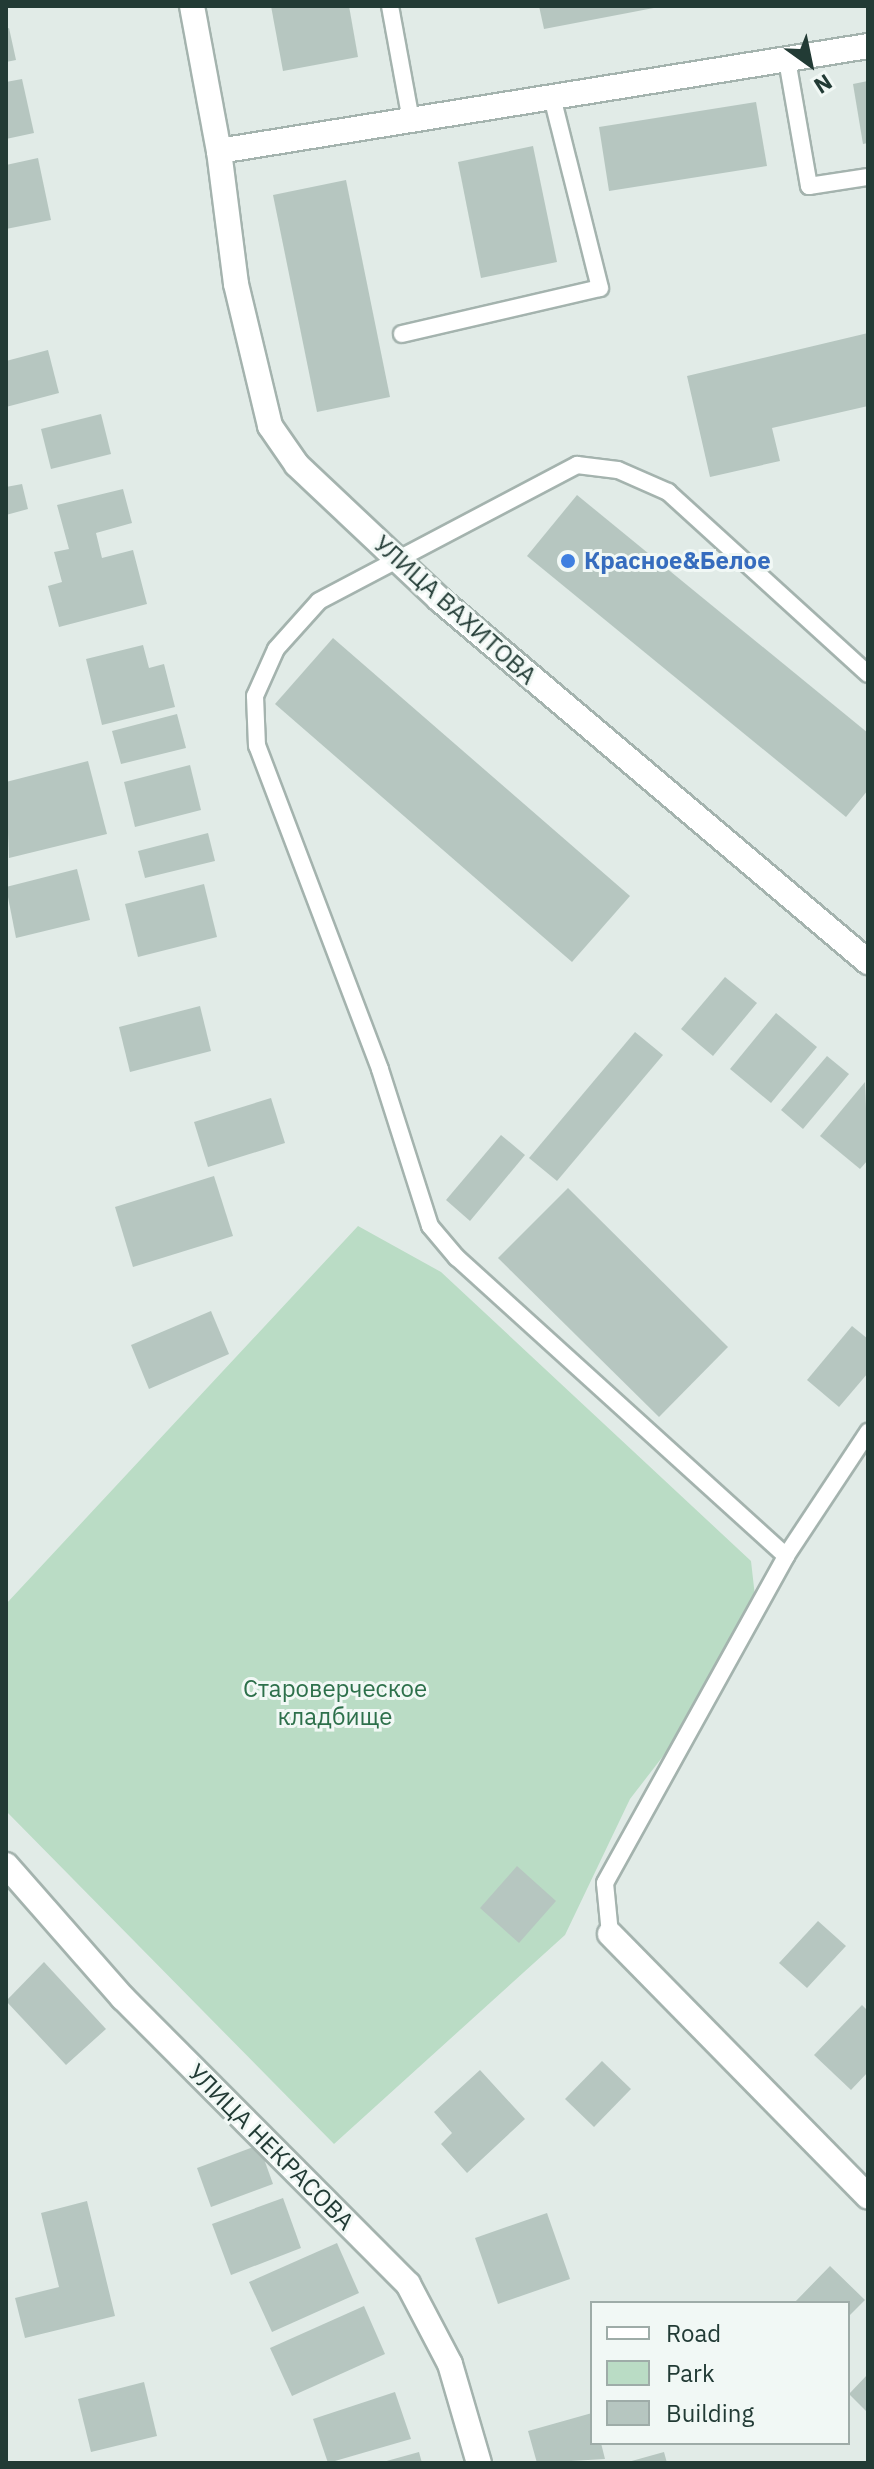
<!DOCTYPE html>
<meta charset="utf-8">
<style>
body{margin:0}
#map{position:relative;width:874px;height:2469px;overflow:hidden;background:#e1ebe7;font-family:"IBM Plex Sans",sans-serif}
div>[style]{position:absolute}
.green>*{inset:0;background:#badcc5}
.building>*{inset:0;background:#b6c6c0}
.roads{filter:drop-shadow(2px 0 #a4b3ae) drop-shadow(-2px 0 #a4b3ae) drop-shadow(0 2px #a4b3ae) drop-shadow(0 -2px #a4b3ae)}
.lane>*{height:16px;margin:-8px;padding:0 8px;transform-origin:8px;border-radius:8px;background:#fff}
.street>*{height:24px;margin:-12px;padding:0 12px;transform-origin:12px;border-radius:12px;background:#fff}
.dots>*{width:22px;height:22px;translate:-50% -50%;box-sizing:border-box;border:4px solid #f1f8f5;border-radius:50%}
span{translate:-50% -50%;white-space:nowrap;text-align:center;line-height:1.15;-webkit-text-stroke:6px #f1f8f5;paint-order:stroke}
.shop-label{font-size:24px;color:#366cbe;font-weight:700}
.left{translate:0 -50%;text-align:left}
.street-label{font-size:24px;color:#223b35}
.park-label{font-size:24px;color:#2d704b}
.frame{position:absolute;inset:0;border:8px solid #223b35;pointer-events:none}
.legend{position:absolute;left:590px;top:2301px;width:260px;height:144px;box-sizing:border-box;background:#f1f8f5;border:2px solid #9eaca8;margin:0;padding:10px 14px;list-style:none;font-size:24px;color:#223b35}
.legend li{display:flex;align-items:center;gap:16px;height:40px}
.legend b{width:40px;border:2px solid #9eaca8}
.north{position:absolute;left:770px;top:24px;width:80px;height:80px;-webkit-text-stroke:6px #f1f8f5;paint-order:stroke;rotate:147deg;font-size:22px;font-weight:700;line-height:32px;text-align:center;color:#223b35}
.north::after{content:'';display:block;margin:auto;width:28px;height:36px;background:#223b35;clip-path:polygon(50% 0,100% 100%,50% 72%,0 100%)}
</style>
<div id="map">
<div class="green">
<i style="clip-path:polygon(358px 1226px,441px 1272px,751px 1561px,757px 1614px,735px 1663px,630px 1799px,565px 1935px,334px 2144px,6px 1811px,6px 1604px)"></i>
</div>
<div class="building">
<i style="clip-path:polygon(271px 6px,349px 6px,358px 57px,283px 71px)"></i>
<i style="clip-path:polygon(539px 6px,659px 6px,659px 7px,544px 29px)"></i>
<i style="clip-path:polygon(9px 28px,16px 60px,6px 62px,6px 29px)"></i>
<i style="clip-path:polygon(22px 79px,34px 133px,6px 139px,6px 82px)"></i>
<i style="clip-path:polygon(868px 81px,868px 143px,863px 144px,853px 84px)"></i>
<i style="clip-path:polygon(756px 102px,767px 166px,609px 191px,599px 127px)"></i>
<i style="clip-path:polygon(533px 146px,557px 262px,481px 278px,458px 162px)"></i>
<i style="clip-path:polygon(38px 158px,51px 220px,6px 229px,6px 165px)"></i>
<i style="clip-path:polygon(346px 180px,390px 397px,317px 412px,273px 195px)"></i>
<i style="clip-path:polygon(868px 333px,868px 406px,772px 428px,780px 461px,710px 477px,687px 376px)"></i>
<i style="clip-path:polygon(48px 350px,59px 393px,6px 407px,6px 361px)"></i>
<i style="clip-path:polygon(101px 414px,111px 454px,51px 469px,41px 429px)"></i>
<i style="clip-path:polygon(22px 484px,28px 509px,6px 515px,6px 487px)"></i>
<i style="clip-path:polygon(123px 489px,132px 523px,96px 533px,102px 558px,133px 550px,147px 604px,59px 627px,48px 586px,62px 582px,54px 552px,69px 549px,57px 505px)"></i>
<i style="clip-path:polygon(577px 495px,868px 733px,868px 790px,846px 817px,527px 556px)"></i>
<i style="clip-path:polygon(333px 638px,630px 896px,572px 962px,275px 704px)"></i>
<i style="clip-path:polygon(143px 645px,149px 668px,164px 664px,175px 707px,102px 725px,86px 659px)"></i>
<i style="clip-path:polygon(177px 714px,186px 748px,121px 764px,112px 731px)"></i>
<i style="clip-path:polygon(88px 761px,107px 834px,9px 858px,6px 782px)"></i>
<i style="clip-path:polygon(190px 765px,201px 810px,135px 827px,124px 782px)"></i>
<i style="clip-path:polygon(208px 833px,215px 861px,145px 878px,138px 851px)"></i>
<i style="clip-path:polygon(77px 869px,90px 920px,16px 938px,6px 887px)"></i>
<i style="clip-path:polygon(204px 884px,217px 937px,138px 957px,125px 904px)"></i>
<i style="clip-path:polygon(725px 977px,757px 1003px,713px 1056px,681px 1029px)"></i>
<i style="clip-path:polygon(200px 1006px,211px 1051px,130px 1072px,119px 1027px)"></i>
<i style="clip-path:polygon(776px 1013px,817px 1047px,771px 1103px,730px 1069px)"></i>
<i style="clip-path:polygon(635px 1032px,663px 1055px,557px 1181px,529px 1158px)"></i>
<i style="clip-path:polygon(827px 1056px,849px 1074px,803px 1129px,781px 1110px)"></i>
<i style="clip-path:polygon(865px 1082px,868px 1160px,860px 1169px,820px 1136px)"></i>
<i style="clip-path:polygon(271px 1098px,285px 1143px,208px 1167px,194px 1122px)"></i>
<i style="clip-path:polygon(501px 1135px,525px 1155px,470px 1221px,446px 1200px)"></i>
<i style="clip-path:polygon(214px 1176px,233px 1236px,133px 1267px,115px 1207px)"></i>
<i style="clip-path:polygon(568px 1188px,728px 1347px,659px 1417px,498px 1258px)"></i>
<i style="clip-path:polygon(211px 1311px,229px 1354px,149px 1389px,131px 1345px)"></i>
<i style="clip-path:polygon(852px 1326px,868px 1339px,868px 1373px,839px 1407px,807px 1380px)"></i>
<i style="clip-path:polygon(517px 1866px,556px 1901px,519px 1943px,480px 1908px)"></i>
<i style="clip-path:polygon(818px 1921px,846px 1946px,807px 1988px,779px 1963px)"></i>
<i style="clip-path:polygon(44px 1962px,106px 2029px,66px 2065px,6px 2001px)"></i>
<i style="clip-path:polygon(862px 2005px,868px 2011px,868px 2072px,851px 2090px,814px 2055px)"></i>
<i style="clip-path:polygon(602px 2061px,631px 2089px,594px 2127px,565px 2099px)"></i>
<i style="clip-path:polygon(480px 2070px,525px 2119px,467px 2173px,441px 2144px,452px 2133px,434px 2112px)"></i>
<i style="clip-path:polygon(259px 2145px,273px 2184px,211px 2207px,197px 2168px)"></i>
<i style="clip-path:polygon(283px 2198px,301px 2248px,231px 2275px,212px 2224px)"></i>
<i style="clip-path:polygon(87px 2201px,115px 2316px,25px 2338px,15px 2298px,59px 2287px,41px 2213px)"></i>
<i style="clip-path:polygon(547px 2213px,570px 2279px,498px 2304px,475px 2238px)"></i>
<i style="clip-path:polygon(337px 2243px,359px 2293px,272px 2332px,249px 2282px)"></i>
<i style="clip-path:polygon(830px 2266px,865px 2300px,848px 2317px,848px 2303px,794px 2303px)"></i>
<i style="clip-path:polygon(364px 2306px,385px 2354px,292px 2396px,270px 2348px)"></i>
<i style="clip-path:polygon(868px 2374px,868px 2413px,849px 2394px)"></i>
<i style="clip-path:polygon(144px 2382px,157px 2436px,91px 2452px,78px 2399px)"></i>
<i style="clip-path:polygon(395px 2392px,411px 2439px,328px 2463px,313px 2419px)"></i>
<i style="clip-path:polygon(592px 2413px,592px 2443px,601px 2443px,605px 2459px,537px 2463px,528px 2431px)"></i>
<i style="clip-path:polygon(419px 2452px,422px 2463px,383px 2463px,383px 2462px)"></i>
<i style="clip-path:polygon(664px 2452px,667px 2463px,628px 2463px,628px 2462px)"></i>
</div>
<div class="roads">
<div class="lane">
<i style="left:390px;top:6px;width:116px;rotate:79.6deg"></i>
<i style="left:787px;top:60px;width:128px;rotate:80.1deg"></i>
<i style="left:809px;top:186px;width:60px;rotate:-8.7deg"></i>
<i style="left:402px;top:334px;width:203px;rotate:-13.1deg"></i>
<i style="left:600px;top:288px;width:197px;rotate:-104.1deg"></i>
<i style="left:786px;top:1556px;width:444px;rotate:-137.8deg"></i>
<i style="left:457px;top:1258px;width:42px;rotate:-130.2deg"></i>
<i style="left:430px;top:1226px;width:165px;rotate:-107.7deg"></i>
<i style="left:380px;top:1069px;width:346px;rotate:-110.8deg"></i>
<i style="left:257px;top:746px;width:50px;rotate:-92.3deg"></i>
<i style="left:255px;top:696px;width:51px;rotate:-65.9deg"></i>
<i style="left:276px;top:649px;width:64px;rotate:-48.1deg"></i>
<i style="left:319px;top:601px;width:292px;rotate:-27.8deg"></i>
<i style="left:577px;top:465px;width:41px;rotate:7deg"></i>
<i style="left:618px;top:470px;width:55px;rotate:23.7deg"></i>
<i style="left:668px;top:492px;width:270px;rotate:42.3deg"></i>
<i style="left:610px;top:1934px;width:51px;rotate:-95.6deg"></i>
<i style="left:605px;top:1883px;width:374px;rotate:-61deg"></i>
<i style="left:786px;top:1556px;width:149px;rotate:-56.5deg"></i>
</div>
<div class="street">
<i style="left:192px;top:6px;width:147px;rotate:79.5deg"></i>
<i style="left:219px;top:151px;width:657px;rotate:-9.19deg"></i>
<i style="left:219px;top:151px;width:134px;rotate:82.7deg"></i>
<i style="left:236px;top:284px;width:146px;rotate:76.5deg"></i>
<i style="left:270px;top:426px;width:47px;rotate:55.3deg"></i>
<i style="left:297px;top:465px;width:195px;rotate:43.3deg"></i>
<i style="left:439px;top:599px;width:562px;rotate:40.24deg"></i>
<i style="left:6px;top:1865px;width:177px;rotate:48.7deg"></i>
<i style="left:123px;top:1998px;width:404px;rotate:45.1deg"></i>
<i style="left:408px;top:2284px;width:90px;rotate:62.3deg"></i>
<i style="left:450px;top:2364px;width:103px;rotate:73.7deg"></i>
<i style="left:610px;top:1934px;width:368px;rotate:45.5deg"></i>
</div>
</div>
<div class="dots">
<i style="left:568px;top:561px;background:#3f7fe0"></i>
</div>
<div class="shop-label">
<span class="left" style="left:584px;top:561px">Красное&amp;Белое</span>
</div>
<div class="street-label">
<span style="left:455px;top:610px;rotate:42deg">УЛИЦА ВАХИТОВА</span>
<span style="left:271px;top:2147px;rotate:45deg">УЛИЦА НЕКРАСОВА</span>
</div>
<div class="park-label">
<span style="left:335px;top:1703px">Староверческое<br>кладбище</span>
</div>
<div class="frame"></div>
<ul class="legend">
<li><b style="height:10px;background:#fff"></b>Road</li>
<li><b style="height:22px;background:#badcc5"></b>Park</li>
<li><b style="height:22px;background:#b6c6c0"></b>Building</li>
</ul>
<div class="north">N</div>
</div>
